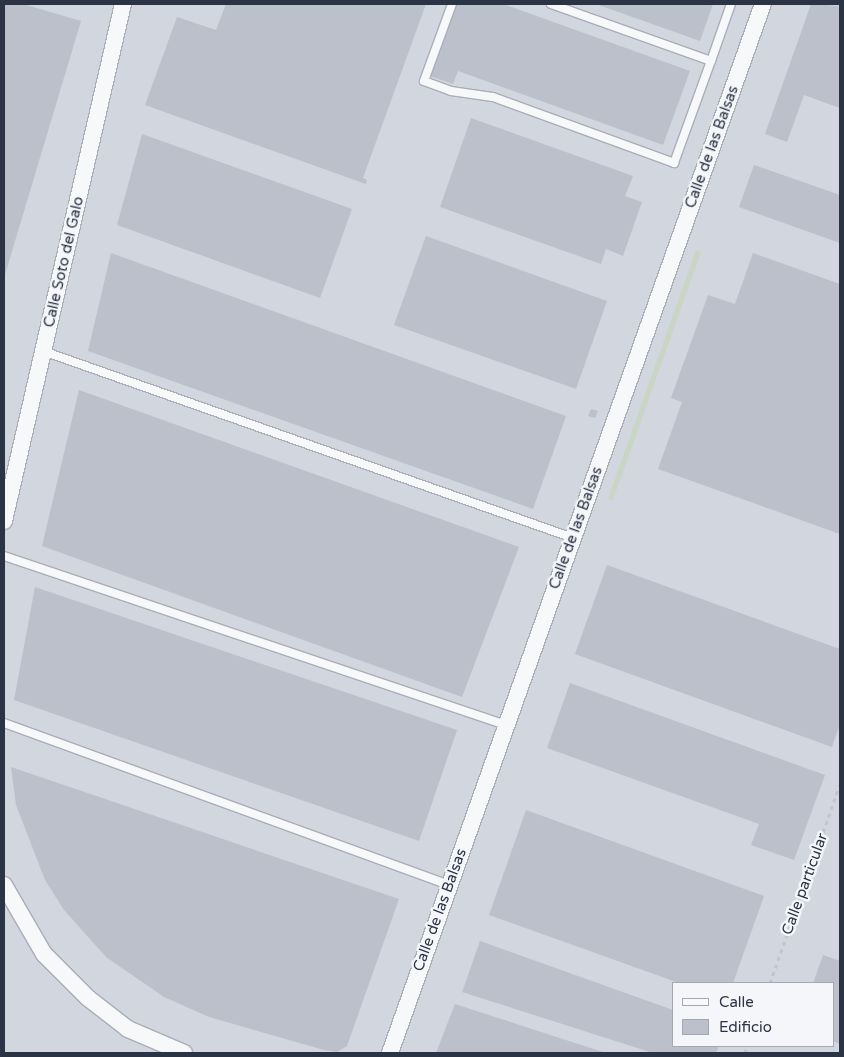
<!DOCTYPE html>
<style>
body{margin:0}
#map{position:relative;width:844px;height:1057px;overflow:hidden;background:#e4e7ec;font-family:"Varela Round",sans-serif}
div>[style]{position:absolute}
.built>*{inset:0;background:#d2d6de}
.green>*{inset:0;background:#c9d6c5}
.building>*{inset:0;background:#bbc0ca}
.path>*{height:3px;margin-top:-1.5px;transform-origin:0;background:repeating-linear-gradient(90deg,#c2c5cb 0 4px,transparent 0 8px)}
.roads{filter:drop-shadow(1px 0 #a9aeb7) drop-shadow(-1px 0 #a9aeb7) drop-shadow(0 1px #a9aeb7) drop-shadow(0 -1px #a9aeb7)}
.lane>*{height:8px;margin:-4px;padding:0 4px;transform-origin:4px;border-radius:4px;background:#f7f8fa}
.street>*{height:16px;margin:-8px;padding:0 8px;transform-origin:8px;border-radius:8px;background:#f7f8fa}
span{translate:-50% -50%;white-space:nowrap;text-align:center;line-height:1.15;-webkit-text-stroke:5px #f4f6f9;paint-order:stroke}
.street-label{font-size:15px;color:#2b3445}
.frame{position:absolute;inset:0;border:5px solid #2b3445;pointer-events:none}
.legend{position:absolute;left:672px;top:982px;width:162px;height:65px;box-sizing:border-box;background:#f4f6f9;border:1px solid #a4a8b1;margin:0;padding:6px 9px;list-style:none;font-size:15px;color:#2b3445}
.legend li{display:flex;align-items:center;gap:10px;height:25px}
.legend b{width:25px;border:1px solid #a4a8b1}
</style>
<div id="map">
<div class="built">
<i style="clip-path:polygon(evenodd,4px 4px,840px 4px,840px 1053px,4px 1053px,4px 4px,673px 983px,833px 983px,833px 1046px,673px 1046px,673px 983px)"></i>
</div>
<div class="green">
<i style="clip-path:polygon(696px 250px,701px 252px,613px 500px,608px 499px)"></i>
</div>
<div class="building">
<i style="clip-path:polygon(4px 4px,23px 4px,81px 21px,4px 278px)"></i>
<i style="clip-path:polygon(226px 4px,426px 4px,363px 178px,367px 180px,366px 184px,145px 105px,177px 17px,216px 30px)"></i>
<i style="clip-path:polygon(456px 4px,503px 4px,690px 71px,663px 145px,458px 71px,453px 84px,430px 76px)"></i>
<i style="clip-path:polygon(596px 4px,713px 4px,700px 41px)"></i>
<i style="clip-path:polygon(811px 4px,840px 6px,840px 108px,804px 95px,787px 142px,765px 134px)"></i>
<i style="clip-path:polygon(471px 118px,633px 176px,625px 196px,642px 202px,623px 256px,606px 249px,601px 264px,440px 207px)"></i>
<i style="clip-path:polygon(142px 134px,352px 209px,320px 298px,117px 225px)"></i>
<i style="clip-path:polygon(754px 165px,840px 195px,840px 243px,739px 207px)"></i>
<i style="clip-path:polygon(426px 236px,607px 301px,576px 389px,394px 325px)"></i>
<i style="clip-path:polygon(111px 253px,566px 416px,533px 509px,88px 351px)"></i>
<i style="clip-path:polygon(753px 253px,840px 284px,840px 534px,658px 469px,682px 402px,671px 398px,708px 295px,735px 304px)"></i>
<i style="clip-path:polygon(79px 390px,519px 547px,462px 697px,42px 546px)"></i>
<i style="clip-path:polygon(591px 409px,598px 411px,595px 418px,588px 416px)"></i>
<i style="clip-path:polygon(607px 565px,840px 649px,840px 724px,832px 747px,575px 654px)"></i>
<i style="clip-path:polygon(35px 587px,457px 730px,419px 841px,14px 700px)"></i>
<i style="clip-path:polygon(570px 683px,825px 775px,794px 860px,751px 845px,759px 824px,547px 748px)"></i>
<i style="clip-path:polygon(11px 767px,399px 899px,347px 1046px,337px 1052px,324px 1050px,209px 1017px,164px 997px,106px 957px,64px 910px,45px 880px,16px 805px)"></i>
<i style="clip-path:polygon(526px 810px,764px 896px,733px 983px,679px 983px,489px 915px)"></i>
<i style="clip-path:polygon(480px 941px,673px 1010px,673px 1046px,719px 1046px,716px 1053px,653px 1053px,462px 992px)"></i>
<i style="clip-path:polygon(823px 955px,840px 961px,840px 1044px,833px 1041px,833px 983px,813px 983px)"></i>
<i style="clip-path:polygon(455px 1004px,606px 1053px,436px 1053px)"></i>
</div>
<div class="path">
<i style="left:770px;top:983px;width:211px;rotate:-70.6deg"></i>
<i style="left:745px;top:1053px;width:7px;rotate:-74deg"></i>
</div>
<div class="roads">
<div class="lane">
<i style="left:452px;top:4px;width:82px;rotate:110deg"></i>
<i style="left:424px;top:81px;width:29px;rotate:20deg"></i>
<i style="left:451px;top:91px;width:42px;rotate:8.1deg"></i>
<i style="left:493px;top:97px;width:193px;rotate:20deg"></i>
<i style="left:674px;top:163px;width:109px;rotate:-70.1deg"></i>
<i style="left:551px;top:4px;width:170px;rotate:19.6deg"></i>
<i style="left:711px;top:61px;width:60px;rotate:-70.7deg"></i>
<i style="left:43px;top:351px;width:562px;rotate:19.43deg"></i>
<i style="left:4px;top:556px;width:530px;rotate:18.61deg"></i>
<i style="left:4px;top:723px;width:474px;rotate:20deg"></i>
</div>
<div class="street">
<i style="left:4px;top:521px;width:531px;rotate:-77.04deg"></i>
<i style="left:4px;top:885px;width:80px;rotate:59.9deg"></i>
<i style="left:44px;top:954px;width:62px;rotate:45deg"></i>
<i style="left:88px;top:998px;width:51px;rotate:37.8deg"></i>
<i style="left:128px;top:1029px;width:61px;rotate:23.2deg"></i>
<i style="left:390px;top:1053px;width:1113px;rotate:-70.43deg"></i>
</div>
</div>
<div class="street-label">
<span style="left:712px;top:147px;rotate:-70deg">Calle de las Balsas</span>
<span style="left:64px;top:262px;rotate:-77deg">Calle Soto del Galo</span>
<span style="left:576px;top:528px;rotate:-70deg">Calle de las Balsas</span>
<span style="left:805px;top:884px;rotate:-70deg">Calle particular</span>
<span style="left:440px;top:910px;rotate:-70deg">Calle de las Balsas</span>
</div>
<div class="frame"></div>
<ul class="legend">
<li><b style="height:6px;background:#f7f8fa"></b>Calle</li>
<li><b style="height:14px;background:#bbc0ca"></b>Edificio</li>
</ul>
</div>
